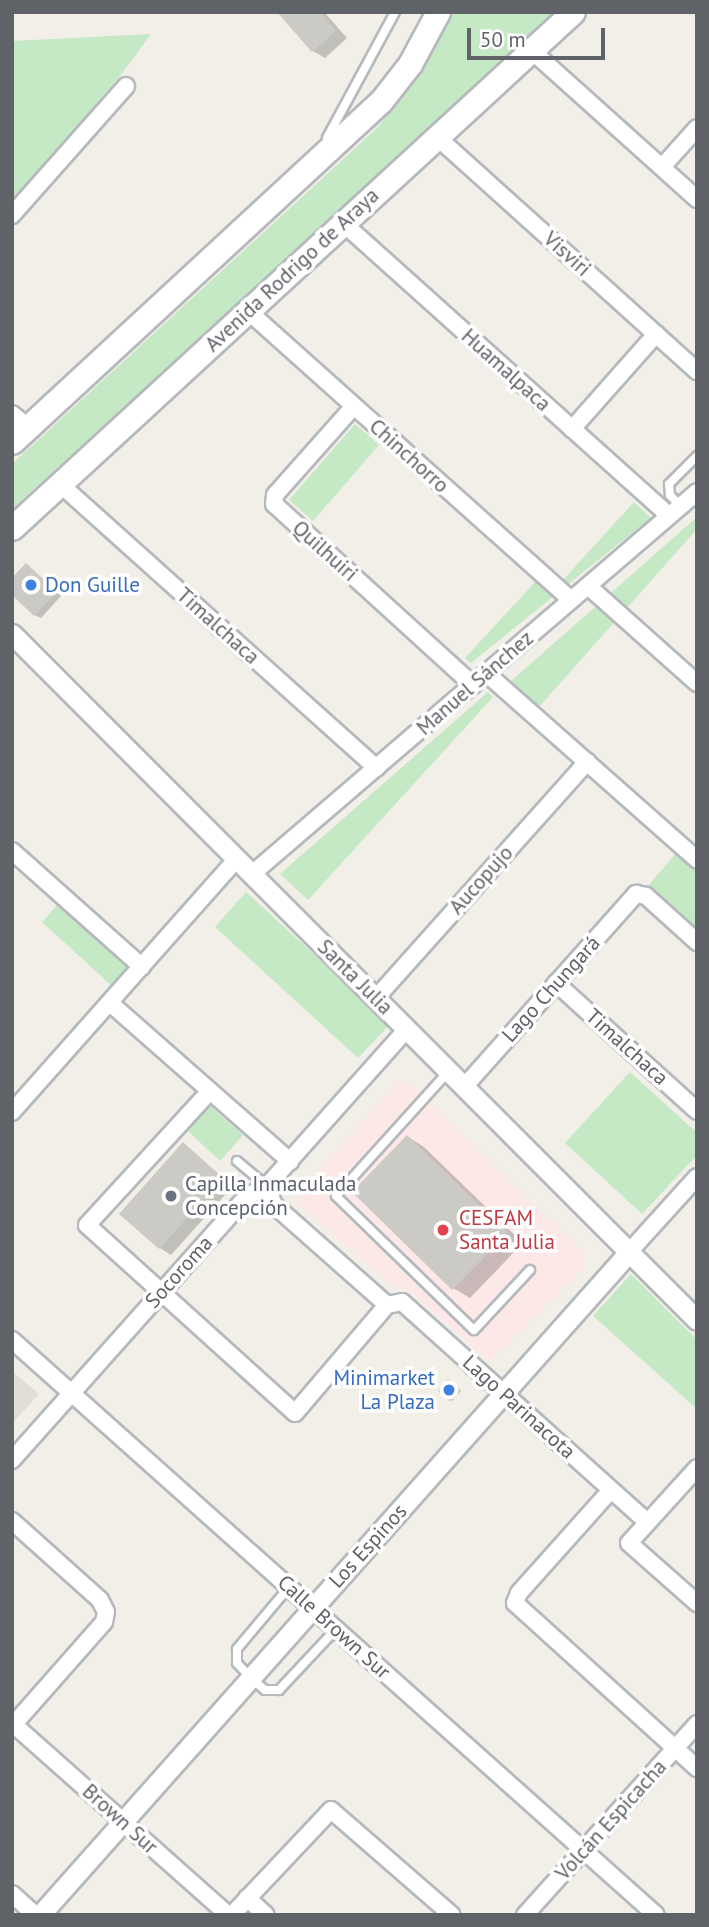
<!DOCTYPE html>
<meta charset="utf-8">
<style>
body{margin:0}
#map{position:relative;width:709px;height:1927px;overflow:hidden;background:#f1efe8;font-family:"PT Sans",sans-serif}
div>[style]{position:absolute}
.education>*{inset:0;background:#e1ded6}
.medical>*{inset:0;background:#fce8e6}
.green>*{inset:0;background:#c5e8c5}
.shadow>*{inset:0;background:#0003}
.building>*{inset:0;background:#cccac5}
.roads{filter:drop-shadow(2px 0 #b5b8bc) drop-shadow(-2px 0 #b5b8bc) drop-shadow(0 2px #b5b8bc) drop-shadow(0 -2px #b5b8bc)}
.service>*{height:8px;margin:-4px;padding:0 4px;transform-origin:4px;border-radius:4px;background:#fff}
.minor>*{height:16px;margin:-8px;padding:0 8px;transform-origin:8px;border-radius:8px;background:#fff}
.tertiary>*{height:19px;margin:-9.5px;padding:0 9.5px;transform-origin:9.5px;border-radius:9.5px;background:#fff}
.secondary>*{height:23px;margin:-11.5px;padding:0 11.5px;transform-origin:11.5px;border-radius:11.5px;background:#fff}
.dots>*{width:19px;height:19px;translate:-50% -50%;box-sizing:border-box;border:4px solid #fff;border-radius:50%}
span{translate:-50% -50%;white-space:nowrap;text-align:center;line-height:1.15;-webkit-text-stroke:7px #fff;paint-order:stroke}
.street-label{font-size:21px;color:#5f6368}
.shop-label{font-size:21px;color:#366cbe}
.left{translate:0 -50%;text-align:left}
.right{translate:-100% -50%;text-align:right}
.worship-label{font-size:21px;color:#5b616d}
.health-label{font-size:21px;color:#be3a42}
.frame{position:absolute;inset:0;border:14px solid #5f6368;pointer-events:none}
.scale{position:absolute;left:467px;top:28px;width:138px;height:32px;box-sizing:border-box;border:4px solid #5f6368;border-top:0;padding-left:9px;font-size:21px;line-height:24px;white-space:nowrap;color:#5f6368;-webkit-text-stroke:5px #fff;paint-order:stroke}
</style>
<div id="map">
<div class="education">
<i style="clip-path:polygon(12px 1371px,39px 1394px,12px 1424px)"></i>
</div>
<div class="medical">
<i style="clip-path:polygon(399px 1081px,409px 1082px,584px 1253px,584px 1268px,490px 1362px,405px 1287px,395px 1289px,300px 1206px,301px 1190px)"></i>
</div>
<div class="green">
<i style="clip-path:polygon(454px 12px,558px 12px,12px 509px,12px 464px,378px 127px,419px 74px)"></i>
<i style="clip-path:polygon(151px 34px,123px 72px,12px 202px,12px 41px)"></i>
<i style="clip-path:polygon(355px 424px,379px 445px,313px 521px,289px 500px)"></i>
<i style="clip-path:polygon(634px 502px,651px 518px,567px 585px,562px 581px)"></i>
<i style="clip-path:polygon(697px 517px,697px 529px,538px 708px,510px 682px)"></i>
<i style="clip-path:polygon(537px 580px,555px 595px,471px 663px,465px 658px)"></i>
<i style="clip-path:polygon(488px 692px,493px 697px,308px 900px,280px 874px)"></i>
<i style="clip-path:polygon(678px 851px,697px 868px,697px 931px,646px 888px)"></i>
<i style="clip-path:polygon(246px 892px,390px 1024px,358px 1058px,215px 927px)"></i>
<i style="clip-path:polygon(60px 902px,131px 968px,113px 987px,42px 922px)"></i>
<i style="clip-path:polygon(630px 1072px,697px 1133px,697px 1155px,642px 1214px,565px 1143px)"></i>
<i style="clip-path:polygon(210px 1106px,243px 1135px,220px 1161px,188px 1131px)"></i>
<i style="clip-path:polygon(631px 1274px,697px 1340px,697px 1409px,593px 1316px)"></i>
</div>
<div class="shadow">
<i style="clip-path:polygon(280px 12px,324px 12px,347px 38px,325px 58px,313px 51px)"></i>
<i style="clip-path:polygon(27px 565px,61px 596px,41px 618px,35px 615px)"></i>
<i style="clip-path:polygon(408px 1137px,424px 1147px,523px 1243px,470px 1298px,453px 1288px)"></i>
<i style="clip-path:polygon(183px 1145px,233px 1186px,171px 1255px,160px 1248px)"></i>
<i style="clip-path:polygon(451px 1382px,461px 1391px,452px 1401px,450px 1400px)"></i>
</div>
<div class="building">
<i style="clip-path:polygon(277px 12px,320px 12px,336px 31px,312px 52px)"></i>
<i style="clip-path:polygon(26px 563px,57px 592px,34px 616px,12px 595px,12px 578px)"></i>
<i style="clip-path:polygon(407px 1135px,508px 1233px,452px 1290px,352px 1192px)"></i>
<i style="clip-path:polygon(183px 1142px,223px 1178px,159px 1249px,119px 1214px)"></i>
<i style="clip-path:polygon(448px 1379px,460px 1389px,449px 1401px,438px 1391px)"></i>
</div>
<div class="roads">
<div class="service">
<i style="left:327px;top:138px;width:143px;rotate:-61.6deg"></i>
<i style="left:680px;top:506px;width:15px;rotate:-132deg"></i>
<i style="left:670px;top:495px;width:11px;rotate:-95deg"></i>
<i style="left:669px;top:484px;width:40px;rotate:-45deg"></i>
<i style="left:448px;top:1072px;width:167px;rotate:132.1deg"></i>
<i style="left:336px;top:1196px;width:192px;rotate:44.2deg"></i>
<i style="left:474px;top:1330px;width:82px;rotate:-47deg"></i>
<i style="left:237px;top:1161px;width:39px;rotate:40deg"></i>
<i style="left:289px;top:1587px;width:81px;rotate:130deg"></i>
<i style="left:237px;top:1649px;width:14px;rotate:90deg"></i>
<i style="left:237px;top:1663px;width:21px;rotate:47deg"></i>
<i style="left:251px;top:1678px;width:18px;rotate:41deg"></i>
<i style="left:265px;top:1690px;width:14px"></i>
<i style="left:279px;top:1690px;width:83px;rotate:-46.9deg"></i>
</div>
<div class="minor">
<i style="left:531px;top:50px;width:223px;rotate:41.9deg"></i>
<i style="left:437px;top:137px;width:350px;rotate:42deg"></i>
<i style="left:662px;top:167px;width:52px;rotate:-48.1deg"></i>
<i style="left:12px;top:215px;width:172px;rotate:-48.5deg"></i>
<i style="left:343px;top:223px;width:438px;rotate:41.9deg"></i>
<i style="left:248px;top:311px;width:433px;rotate:41.8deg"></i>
<i style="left:354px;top:406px;width:119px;rotate:131.6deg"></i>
<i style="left:275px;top:495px;width:9px;rotate:96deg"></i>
<i style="left:274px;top:504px;width:269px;rotate:42.3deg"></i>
<i style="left:12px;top:414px;width:21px;rotate:39deg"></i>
<i style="left:572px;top:429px;width:127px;rotate:-48.5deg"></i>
<i style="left:60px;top:484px;width:425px;rotate:41.9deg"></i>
<i style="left:588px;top:586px;width:146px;rotate:41.7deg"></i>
<i style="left:486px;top:673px;width:282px;rotate:41.5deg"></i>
<i style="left:12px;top:851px;width:174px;rotate:41.7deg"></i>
<i style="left:252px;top:874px;width:586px;rotate:-40.64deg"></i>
<i style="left:556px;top:983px;width:190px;rotate:42.2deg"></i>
<i style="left:376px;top:998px;width:317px;rotate:-48.2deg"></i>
<i style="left:110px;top:1003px;width:240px;rotate:41.3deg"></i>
<i style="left:464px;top:1087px;width:259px;rotate:-48.3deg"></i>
<i style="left:636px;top:894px;width:10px;rotate:11deg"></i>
<i style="left:646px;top:896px;width:69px;rotate:42deg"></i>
<i style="left:210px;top:1091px;width:182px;rotate:132.5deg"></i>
<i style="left:87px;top:1225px;width:280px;rotate:42.1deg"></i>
<i style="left:295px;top:1413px;width:142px;rotate:-49.6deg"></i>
<i style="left:387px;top:1305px;width:15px;rotate:-11deg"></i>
<i style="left:402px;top:1302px;width:329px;rotate:41.9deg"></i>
<i style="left:12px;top:1112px;width:339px;rotate:-48.4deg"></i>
<i style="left:267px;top:1186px;width:20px;rotate:70deg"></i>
<i style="left:274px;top:1205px;width:151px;rotate:41.5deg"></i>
<i style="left:629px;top:1252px;width:101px;rotate:-47.8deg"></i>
<i style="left:12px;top:1340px;width:863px;rotate:41.76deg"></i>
<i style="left:12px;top:1460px;width:352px;rotate:-48.3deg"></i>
<i style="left:246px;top:1197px;width:24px;rotate:-28deg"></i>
<i style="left:267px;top:1186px;width:210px;rotate:-48.3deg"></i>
<i style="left:697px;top:1468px;width:101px;rotate:132.2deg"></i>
<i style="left:629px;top:1543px;width:91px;rotate:41.4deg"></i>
<i style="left:611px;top:1490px;width:138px;rotate:131.8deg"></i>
<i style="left:519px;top:1593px;width:11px;rotate:112deg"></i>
<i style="left:515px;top:1603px;width:246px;rotate:42.2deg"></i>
<i style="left:12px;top:1521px;width:118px;rotate:41.9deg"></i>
<i style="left:100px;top:1600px;width:13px;rotate:63deg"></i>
<i style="left:106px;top:1612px;width:10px;rotate:101deg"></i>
<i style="left:104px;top:1622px;width:136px;rotate:131.4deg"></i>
<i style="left:12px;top:1723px;width:289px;rotate:41.6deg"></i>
<i style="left:12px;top:1894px;width:31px;rotate:42deg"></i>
<i style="left:247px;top:1898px;width:25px;rotate:42deg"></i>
<i style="left:232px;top:1915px;width:144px;rotate:-46.7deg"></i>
<i style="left:331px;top:1810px;width:160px;rotate:41deg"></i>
<i style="left:525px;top:1915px;width:257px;rotate:-48deg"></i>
</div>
<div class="tertiary">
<i style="left:12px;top:634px;width:969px;rotate:45.04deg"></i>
<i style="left:40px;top:1915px;width:887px;rotate:-48.38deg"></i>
</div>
<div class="secondary">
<i style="left:12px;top:442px;width:502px;rotate:-42.74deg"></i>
<i style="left:381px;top:101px;width:47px;rotate:-51.9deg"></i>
<i style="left:410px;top:64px;width:59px;rotate:-61.7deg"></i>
<i style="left:12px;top:528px;width:762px;rotate:-42.61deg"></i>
</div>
</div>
<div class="dots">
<i style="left:31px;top:585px;background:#3f7fe0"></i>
<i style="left:171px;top:1196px;background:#6b7280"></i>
<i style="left:443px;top:1230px;background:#e0444e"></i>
<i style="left:449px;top:1390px;background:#3f7fe0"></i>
</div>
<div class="street-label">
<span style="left:567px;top:254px;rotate:42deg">Visviri</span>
<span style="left:292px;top:270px;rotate:-43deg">Avenida Rodrigo de Araya</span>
<span style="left:506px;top:370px;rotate:42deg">Huamalpaca</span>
<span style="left:409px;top:456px;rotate:42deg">Chinchorro</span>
<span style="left:325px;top:551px;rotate:42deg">Quilhuiri</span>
<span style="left:218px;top:626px;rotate:42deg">Timalchaca</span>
<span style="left:475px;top:683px;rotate:-41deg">Manuel Sánchez</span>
<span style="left:481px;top:880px;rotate:-48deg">Aucopujo</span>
<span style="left:355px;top:977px;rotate:45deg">Santa Julia</span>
<span style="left:551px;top:989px;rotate:-48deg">Lago Chungará</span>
<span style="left:627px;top:1047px;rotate:42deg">Timalchaca</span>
<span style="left:179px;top:1272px;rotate:-48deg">Socoroma</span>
<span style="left:519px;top:1407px;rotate:42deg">Lago Parinacota</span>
<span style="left:368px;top:1546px;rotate:-48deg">Los Espinos</span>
<span style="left:334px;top:1627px;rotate:42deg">Calle Brown Sur</span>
<span style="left:120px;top:1819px;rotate:42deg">Brown Sur</span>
<span style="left:611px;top:1820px;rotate:-48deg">Volcán Espicacha</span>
</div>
<div class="shop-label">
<span class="left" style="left:45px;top:585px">Don Guille</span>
<span class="right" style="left:435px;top:1390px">Minimarket<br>La Plaza</span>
</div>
<div class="worship-label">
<span class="left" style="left:185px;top:1196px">Capilla Inmaculada<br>Concepción</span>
</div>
<div class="health-label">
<span class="left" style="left:459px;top:1230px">CESFAM<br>Santa Julia</span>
</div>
<div class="frame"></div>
<div class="scale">50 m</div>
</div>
